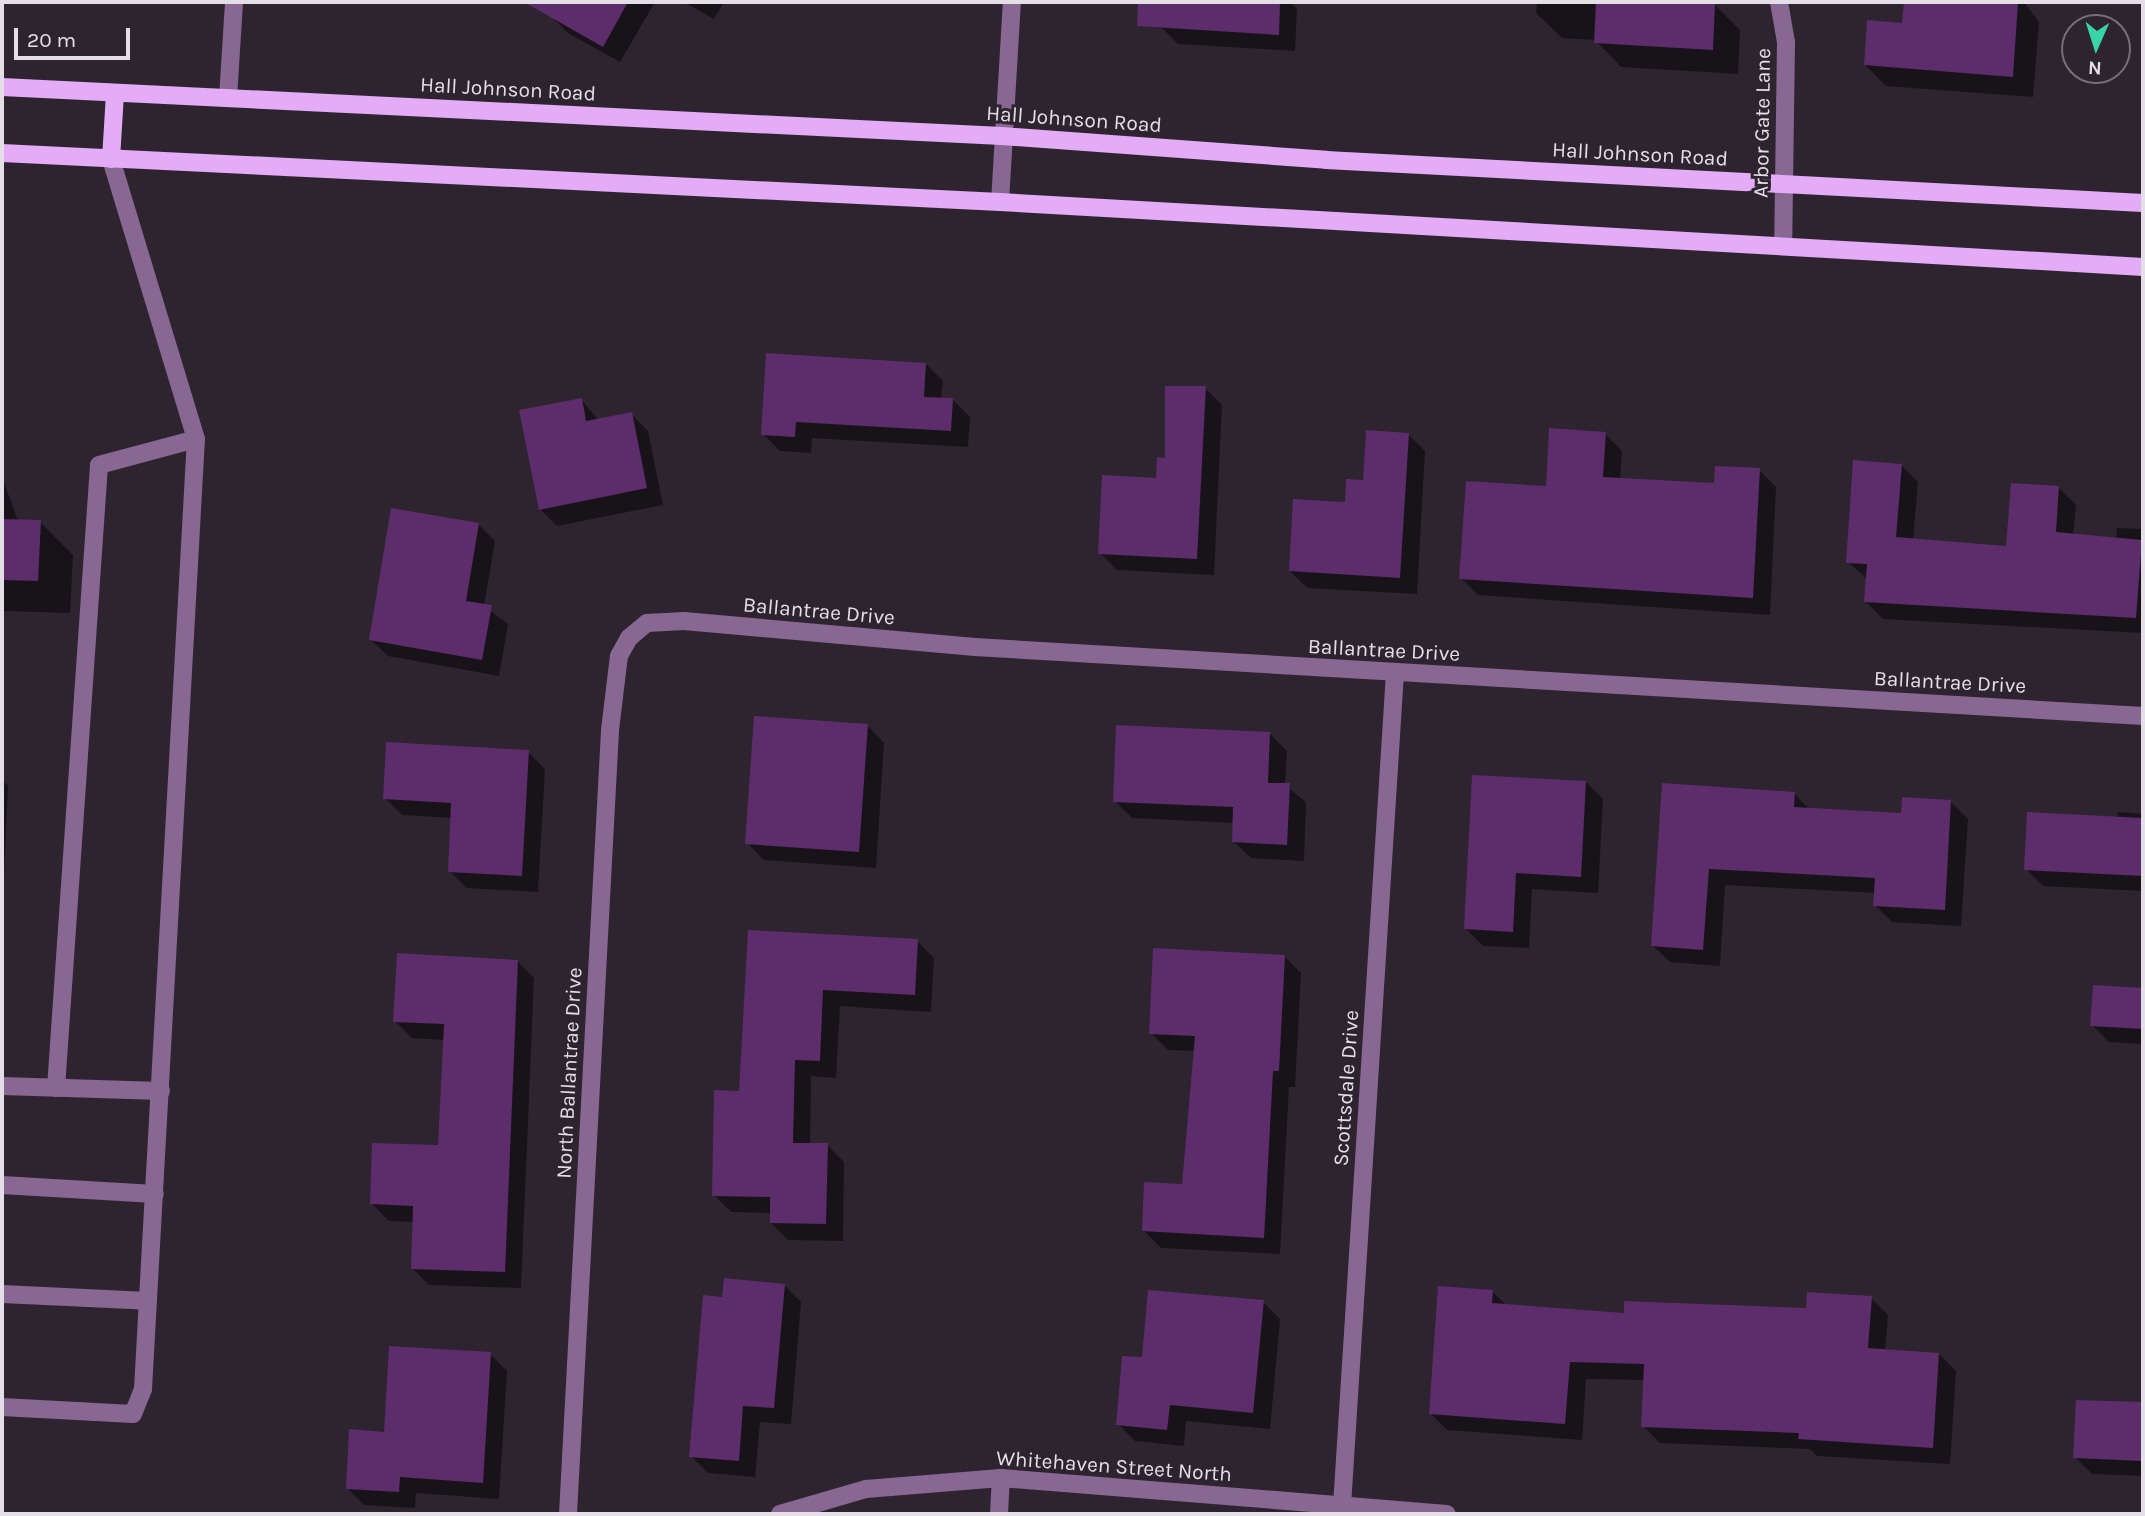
<!DOCTYPE html>
<style>
body{margin:0}
#map{position:relative;width:2145px;height:1516px;overflow:hidden;background:#2d2430;font-family:Karla,sans-serif}
div>[style]{position:absolute}
.shadow>*{inset:0;background:#0007}
.building>*{inset:0;background:#5c2c6b}
.minor>*{height:18px;margin:-9px;padding:0 9px;transform-origin:9px;border-radius:9px;background:#896793}
.major>*{height:18px;margin:-9px;padding:0 9px;transform-origin:9px;border-radius:9px;background:#e4abf6}
span{translate:-50% -50%;white-space:nowrap;text-align:center;line-height:1.15;-webkit-text-stroke:6px #2d2430;paint-order:stroke}
.street-label{font-size:21px;color:#e4dee6}
.frame{position:absolute;inset:0;border:4px solid #e4dee6;pointer-events:none}
.north{position:absolute;left:2061px;top:14px;width:70px;height:70px;box-sizing:border-box;background:#2d2430;border:2px solid #766e79;border-radius:50%;rotate:183deg;font-size:19px;font-weight:700;line-height:28px;text-align:center;color:#e4dee6}
.north::after{content:'';display:block;margin:auto;width:24px;height:32px;background:#39d4a5;clip-path:polygon(50% 0,100% 100%,50% 72%,0 100%)}
.scale{position:absolute;left:14px;top:28px;width:116px;height:32px;box-sizing:border-box;border:4px solid #e4dee6;border-top:0;padding-left:9px;font-size:21px;line-height:24px;white-space:nowrap;color:#e4dee6;-webkit-text-stroke:5px #2d2430;paint-order:stroke}
</style>
<div id="map">
<div class="shadow">
<i style="clip-path:polygon(560px 2px,655px 2px,620px 62px,568px 33px,551px 16px)"></i>
<i style="clip-path:polygon(684px 2px,724px 2px,714px 19px)"></i>
<i style="clip-path:polygon(1162px 2px,1290px 2px,1297px 9px,1295px 51px,1178px 44px,1161px 27px)"></i>
<i style="clip-path:polygon(1537px 2px,1715px 5px,1740px 30px,1738px 74px,1621px 67px,1595px 40px,1562px 38px,1536px 13px)"></i>
<i style="clip-path:polygon(1906px 2px,2024px 2px,2039px 22px,2033px 97px,1886px 86px,1865px 65px,1904px 25px)"></i>
<i style="clip-path:polygon(926px 364px,943px 381px,941px 399px,953px 400px,970px 417px,968px 447px,812px 438px,811px 453px,780px 451px,763px 434px)"></i>
<i style="clip-path:polygon(1205px 388px,1222px 405px,1214px 575px,1117px 570px,1100px 553px,1158px 480px)"></i>
<i style="clip-path:polygon(581px 399px,599px 421px,631px 414px,648px 431px,663px 505px,557px 526px,540px 509px)"></i>
<i style="clip-path:polygon(1408px 434px,1425px 451px,1417px 594px,1307px 588px,1290px 571px)"></i>
<i style="clip-path:polygon(1605px 434px,1622px 451px,1620px 480px,1716px 485px,1759px 470px,1776px 487px,1770px 615px,1478px 595px,1461px 578px)"></i>
<i style="clip-path:polygon(1901px 465px,1918px 482px,1913px 540px,2008px 548px,2059px 488px,2076px 505px,2073px 536px,2116px 539px,2117px 528px,2143px 529px,2143px 633px,1883px 619px,1866px 602px,1867px 579px,1848px 562px)"></i>
<i style="clip-path:polygon(2px 477px,18px 521px,40px 522px,73px 555px,70px 613px,2px 611px)"></i>
<i style="clip-path:polygon(478px 524px,495px 541px,484px 606px,508px 624px,499px 676px,388px 656px,371px 640px)"></i>
<i style="clip-path:polygon(868px 726px,884px 743px,876px 868px,764px 860px,747px 843px)"></i>
<i style="clip-path:polygon(1270px 734px,1287px 751px,1285px 785px,1306px 802px,1304px 861px,1251px 858px,1234px 842px,1234px 823px,1132px 818px,1115px 801px)"></i>
<i style="clip-path:polygon(528px 752px,545px 769px,538px 892px,466px 888px,450px 871px,452px 818px,402px 815px,385px 798px)"></i>
<i style="clip-path:polygon(2px 780px,8px 786px,2px 923px)"></i>
<i style="clip-path:polygon(1586px 782px,1603px 799px,1598px 893px,1532px 889px,1529px 948px,1483px 946px,1466px 929px)"></i>
<i style="clip-path:polygon(1664px 785px,1794px 793px,1810px 810px,1903px 815px,1951px 802px,1968px 819px,1961px 926px,1892px 922px,1875px 905px,1876px 893px,1725px 885px,1720px 966px,1670px 962px,1653px 946px)"></i>
<i style="clip-path:polygon(2118px 812px,2143px 814px,2143px 891px,2043px 886px,2026px 869px,2117px 818px)"></i>
<i style="clip-path:polygon(750px 932px,917px 941px,934px 958px,931px 1012px,840px 1006px,836px 1078px,811px 1076px,810px 1145px,827px 1145px,844px 1162px,843px 1241px,788px 1240px,771px 1223px,772px 1213px,731px 1212px,714px 1195px,741px 1092px)"></i>
<i style="clip-path:polygon(1284px 956px,1301px 973px,1295px 1087px,1289px 1087px,1280px 1254px,1161px 1248px,1144px 1231px,1184px 1186px,1195px 1051px,1168px 1050px,1151px 1033px)"></i>
<i style="clip-path:polygon(517px 961px,534px 978px,521px 1288px,429px 1285px,412px 1268px,414px 1222px,389px 1221px,372px 1204px,439px 1147px,445px 1040px,412px 1038px,395px 1021px)"></i>
<i style="clip-path:polygon(2094px 987px,2143px 992px,2143px 1044px,2109px 1042px,2092px 1025px)"></i>
<i style="clip-path:polygon(784px 1285px,801px 1302px,791px 1424px,760px 1422px,755px 1477px,708px 1473px,691px 1456px,724px 1299px)"></i>
<i style="clip-path:polygon(1493px 1292px,1507px 1306px,1625px 1315px,1808px 1310px,1871px 1298px,1888px 1315px,1885px 1351px,1939px 1354px,1956px 1371px,1950px 1464px,1817px 1456px,1810px 1449px,1660px 1443px,1643px 1426px,1645px 1380px,1586px 1379px,1582px 1440px,1447px 1430px,1430px 1413px)"></i>
<i style="clip-path:polygon(1263px 1302px,1280px 1319px,1270px 1429px,1186px 1421px,1184px 1446px,1135px 1441px,1118px 1424px,1143px 1359px)"></i>
<i style="clip-path:polygon(490px 1354px,507px 1371px,499px 1499px,416px 1493px,415px 1508px,364px 1505px,347px 1488px)"></i>
<i style="clip-path:polygon(2077px 1402px,2143px 1404px,2143px 1476px,2092px 1474px,2075px 1457px)"></i>
</div>
<div class="building">
<i style="clip-path:polygon(524px 2px,628px 2px,603px 47px)"></i>
<i style="clip-path:polygon(1138px 2px,1280px 2px,1279px 35px,1137px 26px)"></i>
<i style="clip-path:polygon(1596px 2px,1715px 3px,1713px 50px,1594px 43px)"></i>
<i style="clip-path:polygon(1904px 2px,2018px 2px,2013px 77px,1864px 65px,1867px 20px,1902px 23px)"></i>
<i style="clip-path:polygon(766px 353px,926px 363px,924px 397px,953px 398px,951px 431px,796px 422px,795px 437px,761px 435px)"></i>
<i style="clip-path:polygon(1165px 386px,1206px 386px,1197px 559px,1098px 554px,1102px 475px,1156px 478px,1157px 457px,1165px 458px)"></i>
<i style="clip-path:polygon(582px 398px,586px 421px,632px 412px,647px 488px,539px 510px,519px 410px)"></i>
<i style="clip-path:polygon(1549px 428px,1606px 432px,1603px 477px,1714px 483px,1715px 466px,1760px 468px,1753px 598px,1459px 579px,1466px 481px,1546px 486px)"></i>
<i style="clip-path:polygon(1366px 430px,1409px 433px,1400px 578px,1289px 571px,1293px 499px,1345px 502px,1346px 479px,1363px 480px)"></i>
<i style="clip-path:polygon(1853px 460px,1902px 464px,1896px 537px,2006px 546px,2011px 483px,2059px 486px,2056px 532px,2142px 540px,2136px 618px,1864px 602px,1867px 564px,1846px 563px)"></i>
<i style="clip-path:polygon(391px 508px,479px 523px,466px 601px,492px 605px,482px 660px,369px 640px)"></i>
<i style="clip-path:polygon(2px 519px,41px 520px,38px 581px,2px 580px)"></i>
<i style="clip-path:polygon(754px 716px,868px 724px,859px 852px,745px 844px)"></i>
<i style="clip-path:polygon(1116px 725px,1270px 732px,1268px 783px,1290px 783px,1287px 845px,1232px 842px,1233px 807px,1113px 802px)"></i>
<i style="clip-path:polygon(386px 742px,529px 750px,522px 876px,448px 872px,451px 803px,383px 799px)"></i>
<i style="clip-path:polygon(1472px 775px,1586px 781px,1581px 877px,1516px 873px,1513px 932px,1464px 929px)"></i>
<i style="clip-path:polygon(1662px 783px,1795px 792px,1794px 807px,1901px 813px,1902px 797px,1951px 800px,1945px 910px,1873px 906px,1875px 878px,1709px 869px,1703px 950px,1651px 946px)"></i>
<i style="clip-path:polygon(2027px 812px,2143px 818px,2143px 876px,2024px 870px)"></i>
<i style="clip-path:polygon(748px 930px,918px 939px,915px 995px,823px 990px,820px 1061px,795px 1060px,793px 1143px,828px 1143px,826px 1224px,770px 1223px,770px 1197px,712px 1196px,714px 1090px,739px 1091px)"></i>
<i style="clip-path:polygon(1153px 948px,1285px 955px,1279px 1071px,1273px 1071px,1264px 1238px,1142px 1231px,1144px 1182px,1182px 1184px,1195px 1036px,1149px 1034px)"></i>
<i style="clip-path:polygon(397px 953px,518px 960px,505px 1272px,411px 1269px,413px 1206px,370px 1204px,372px 1143px,438px 1145px,444px 1024px,393px 1022px)"></i>
<i style="clip-path:polygon(2093px 985px,2143px 988px,2143px 1029px,2090px 1026px)"></i>
<i style="clip-path:polygon(724px 1278px,785px 1284px,774px 1408px,743px 1406px,739px 1461px,689px 1457px,703px 1295px,722px 1297px)"></i>
<i style="clip-path:polygon(1438px 1286px,1493px 1290px,1492px 1303px,1624px 1313px,1624px 1301px,1806px 1308px,1807px 1292px,1872px 1296px,1868px 1348px,1939px 1353px,1933px 1448px,1798px 1439px,1799px 1433px,1641px 1427px,1644px 1364px,1570px 1362px,1565px 1424px,1429px 1414px)"></i>
<i style="clip-path:polygon(1148px 1290px,1264px 1300px,1253px 1413px,1170px 1405px,1167px 1430px,1116px 1425px,1122px 1356px,1142px 1357px)"></i>
<i style="clip-path:polygon(389px 1346px,491px 1352px,483px 1483px,400px 1477px,399px 1492px,346px 1489px,349px 1429px,384px 1432px)"></i>
<i style="clip-path:polygon(2076px 1400px,2143px 1402px,2143px 1461px,2073px 1458px)"></i>
</div>
<div class="minor">
<i style="left:1779px;top:2px;width:41px;rotate:80.1deg"></i>
<i style="left:1786px;top:42px;width:204px;rotate:90.8deg"></i>
<i style="left:228px;top:98px;width:96px;rotate:-86.4deg"></i>
<i style="left:1000px;top:202px;width:200px;rotate:-86.6deg"></i>
<i style="left:2px;top:1086px;width:159px;rotate:1.8deg"></i>
<i style="left:56px;top:1088px;width:624px;rotate:-86.05deg"></i>
<i style="left:99px;top:465px;width:100px;rotate:-15deg"></i>
<i style="left:2px;top:1185px;width:153px;rotate:3.4deg"></i>
<i style="left:2px;top:1294px;width:146px;rotate:2.7deg"></i>
<i style="left:2px;top:1407px;width:131px;rotate:3.1deg"></i>
<i style="left:133px;top:1414px;width:27px;rotate:-68deg"></i>
<i style="left:143px;top:1389px;width:951px;rotate:-86.81deg"></i>
<i style="left:196px;top:439px;width:293px;rotate:-106.9deg"></i>
<i style="left:1342px;top:1506px;width:835px;rotate:-86.36deg"></i>
<i style="left:568px;top:1514px;width:785px;rotate:-86.93deg"></i>
<i style="left:610px;top:730px;width:75px;rotate:-83.1deg"></i>
<i style="left:619px;top:656px;width:21px;rotate:-61deg"></i>
<i style="left:629px;top:638px;width:23px;rotate:-40deg"></i>
<i style="left:647px;top:623px;width:37px;rotate:-3deg"></i>
<i style="left:684px;top:621px;width:292px;rotate:5.1deg"></i>
<i style="left:975px;top:647px;width:1170px;rotate:3.38deg"></i>
<i style="left:780px;top:1514px;width:90px;rotate:-16.2deg"></i>
<i style="left:866px;top:1489px;width:135px;rotate:-4.7deg"></i>
<i style="left:1001px;top:1478px;width:447px;rotate:4.6deg"></i>
<i style="left:999px;top:1514px;width:36px;rotate:-87deg"></i>
</div>
<div class="major">
<i style="left:2px;top:87px;width:1001px;rotate:2.81deg"></i>
<i style="left:1002px;top:136px;width:325px;rotate:4.2deg"></i>
<i style="left:1326px;top:160px;width:818px;rotate:3.01deg"></i>
<i style="left:2px;top:153px;width:999px;rotate:2.81deg"></i>
<i style="left:1000px;top:202px;width:1145px;rotate:3.25deg"></i>
<i style="left:111px;top:159px;width:66px;rotate:-86.5deg"></i>
</div>
<div class="street-label">
<span style="left:508px;top:89px;rotate:3deg">Hall Johnson Road</span>
<span style="left:1074px;top:119px;rotate:4deg">Hall Johnson Road</span>
<span style="left:1762px;top:123px;rotate:-89deg">Arbor Gate Lane</span>
<span style="left:1640px;top:154px;rotate:3deg">Hall Johnson Road</span>
<span style="left:819px;top:611px;rotate:5deg">Ballantrae Drive</span>
<span style="left:1384px;top:650px;rotate:3deg">Ballantrae Drive</span>
<span style="left:1950px;top:682px;rotate:3deg">Ballantrae Drive</span>
<span style="left:569px;top:1073px;rotate:-87deg">North Ballantrae Drive</span>
<span style="left:1346px;top:1088px;rotate:-86deg">Scottsdale Drive</span>
<span style="left:1114px;top:1466px;rotate:4deg">Whitehaven Street North</span>
</div>
<div class="frame"></div>
<div class="north">N</div>
<div class="scale">20 m</div>
</div>
